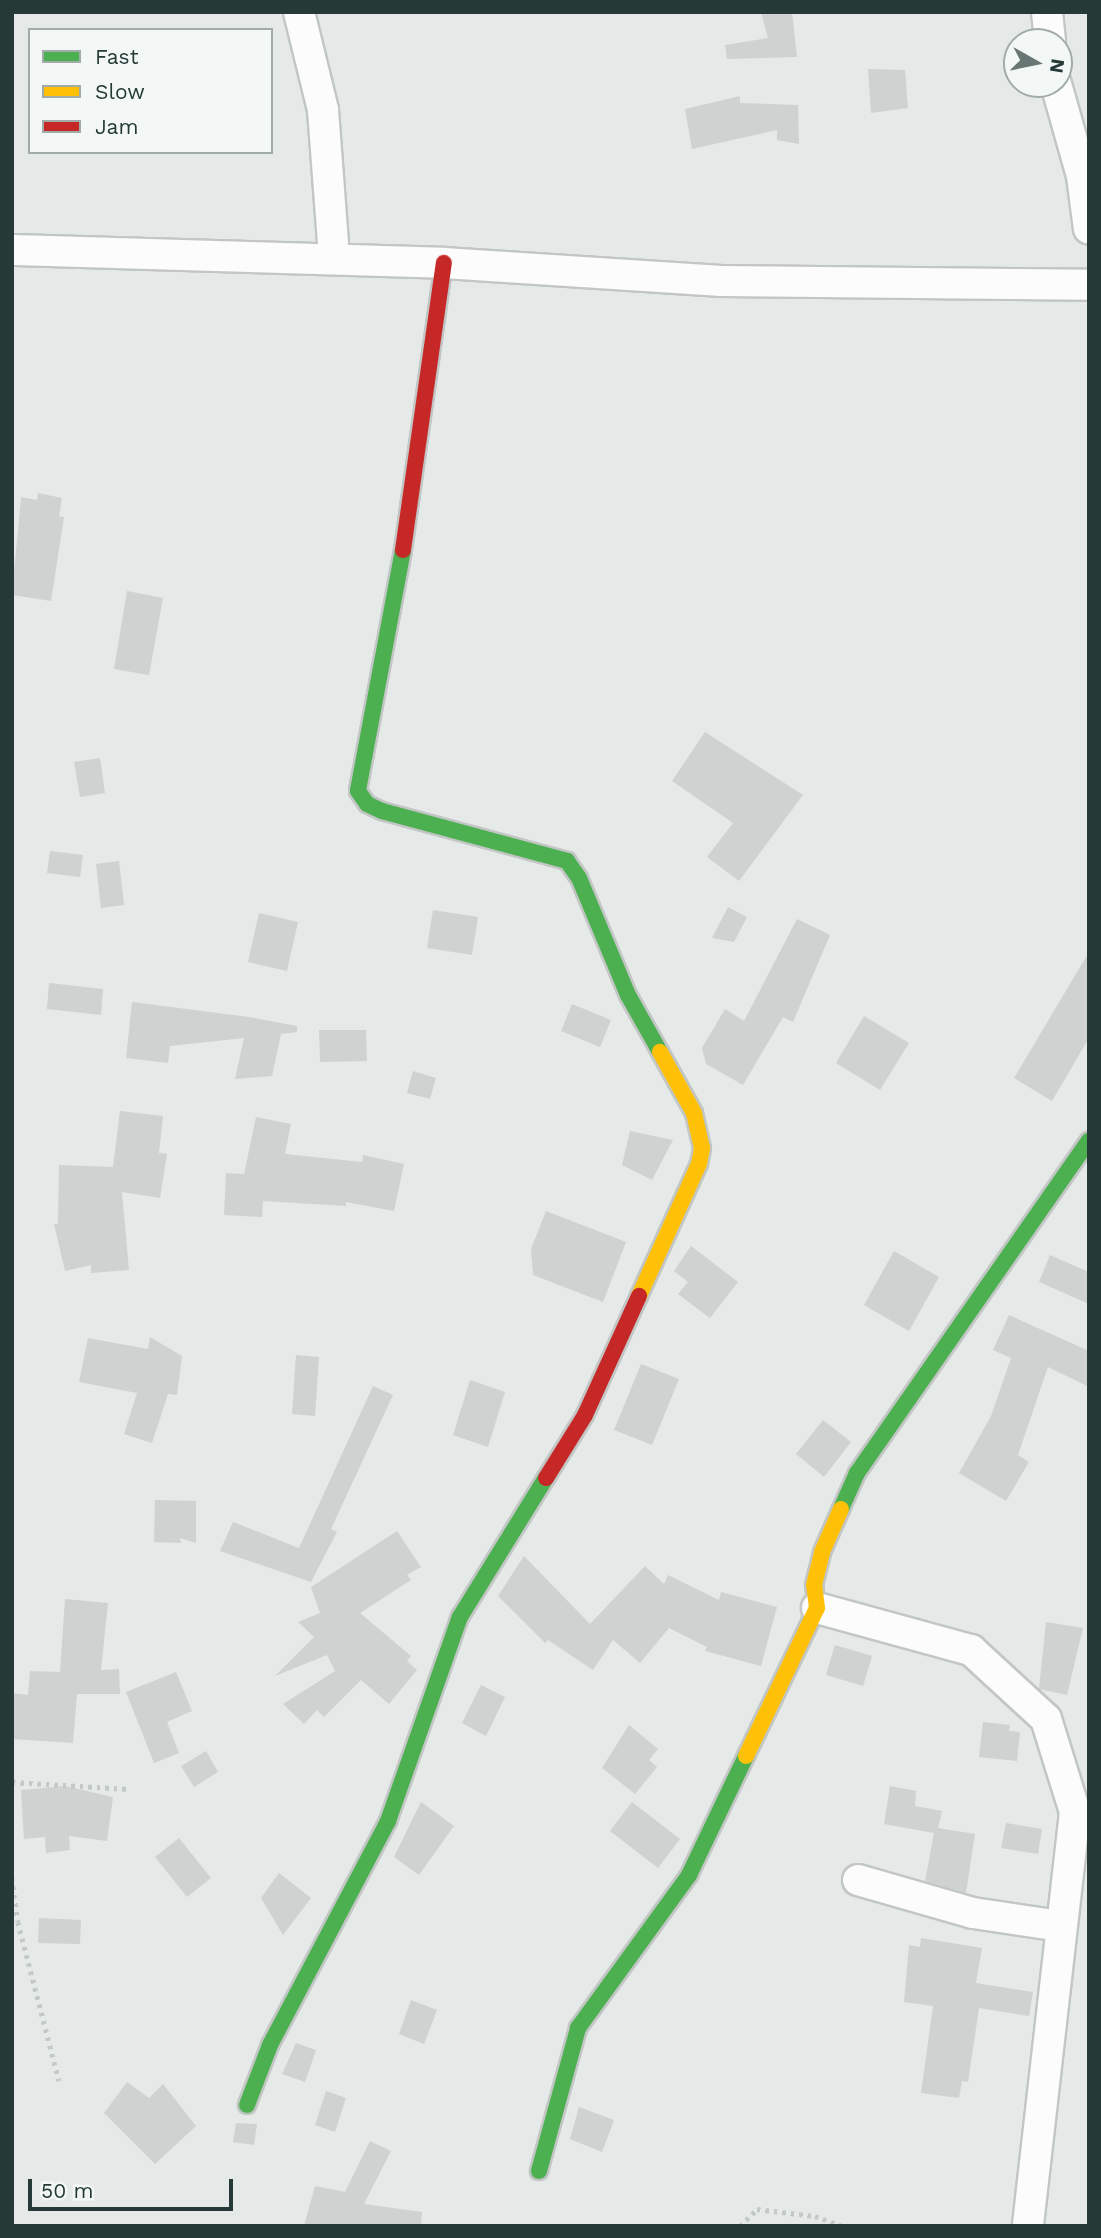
<!DOCTYPE html>
<style>
body{margin:0}
#map{position:relative;width:1101px;height:2238px;overflow:hidden;background:#e5e9e7;font-family:"Work Sans",sans-serif}
div>[style]{position:absolute}
.building>*{inset:0;background:#ced2d0}
.path>*{height:4.5px;margin-top:-2.25px;transform-origin:0;background:repeating-linear-gradient(90deg,#c2c9c6 0 3.5px,transparent 0 8.5px)}
.roads{filter:drop-shadow(2px 0 #c2c6c4) drop-shadow(-2px 0 #c2c6c4) drop-shadow(0 2px #c2c6c4) drop-shadow(0 -2px #c2c6c4)}
.street>*{height:30px;margin:-15px;padding:0 15px;transform-origin:15px;border-radius:15px;background:#fbfcfb}
.fast>*{height:16px;margin:-8px;padding:0 8px;transform-origin:8px;border-radius:8px;background:#4caf50}
.slow>*{height:16px;margin:-8px;padding:0 8px;transform-origin:8px;border-radius:8px;background:#ffc107}
.jam>*{height:16px;margin:-8px;padding:0 8px;transform-origin:8px;border-radius:8px;background:#c62828}
span{translate:-50% -50%;white-space:nowrap;text-align:center;line-height:1.15;-webkit-text-stroke:5px #f3f8f6;paint-order:stroke}
.frame{position:absolute;inset:0;border:14px solid #253a36;pointer-events:none}
.legend{position:absolute;left:28px;top:28px;width:245px;height:126px;box-sizing:border-box;background:#f3f8f6;border:2px solid #a1aca9;margin:0;padding:9px 12px;list-style:none;font-size:21px;color:#253a36}
.legend li{display:flex;align-items:center;gap:14px;height:35px}
.legend b{width:35px;border:2px solid #a1aca9}
.north{position:absolute;left:1003px;top:28px;width:70px;height:70px;box-sizing:border-box;background:#f3f8f6;border:2px solid #a1aca9;border-radius:50%;rotate:99deg;font-size:19px;font-weight:700;line-height:28px;text-align:center;color:#253a36}
.north::after{content:'';display:block;margin:auto;width:24px;height:32px;background:#687774;clip-path:polygon(50% 0,100% 100%,50% 72%,0 100%)}
.scale{position:absolute;left:28px;top:2179px;width:205px;height:32px;box-sizing:border-box;border:4px solid #253a36;border-top:0;padding-left:9px;font-size:21px;line-height:24px;white-space:nowrap;color:#253a36;-webkit-text-stroke:5px #f3f8f6;paint-order:stroke}
</style>
<div id="map">
<div class="building">
<i style="clip-path:polygon(761px 12px,792px 12px,797px 57px,727px 59px,725px 45px,768px 38px)"></i>
<i style="clip-path:polygon(868px 69px,905px 70px,908px 108px,871px 113px)"></i>
<i style="clip-path:polygon(740px 96px,740px 103px,798px 105px,799px 144px,777px 140px,777px 130px,692px 149px,685px 109px)"></i>
<i style="clip-path:polygon(38px 493px,62px 498px,59px 516px,64px 517px,51px 601px,12px 595px,21px 497px,37px 500px)"></i>
<i style="clip-path:polygon(127px 591px,163px 598px,149px 675px,114px 669px)"></i>
<i style="clip-path:polygon(705px 732px,803px 795px,739px 881px,707px 857px,733px 823px,672px 781px)"></i>
<i style="clip-path:polygon(100px 758px,105px 793px,80px 797px,74px 762px)"></i>
<i style="clip-path:polygon(50px 851px,83px 855px,80px 877px,47px 873px)"></i>
<i style="clip-path:polygon(119px 861px,124px 905px,101px 908px,96px 864px)"></i>
<i style="clip-path:polygon(728px 907px,747px 917px,734px 942px,712px 938px)"></i>
<i style="clip-path:polygon(433px 910px,478px 917px,472px 955px,427px 948px)"></i>
<i style="clip-path:polygon(259px 913px,298px 922px,287px 971px,248px 962px)"></i>
<i style="clip-path:polygon(797px 919px,830px 935px,793px 1022px,783px 1017px,743px 1085px,706px 1064px,702px 1048px,725px 1009px,744px 1021px)"></i>
<i style="clip-path:polygon(1089px 952px,1089px 1038px,1052px 1101px,1014px 1078px)"></i>
<i style="clip-path:polygon(49px 983px,103px 989px,101px 1015px,47px 1009px)"></i>
<i style="clip-path:polygon(132px 1002px,249px 1017px,297px 1026px,297px 1032px,281px 1034px,272px 1076px,235px 1079px,244px 1038px,170px 1046px,168px 1063px,126px 1058px)"></i>
<i style="clip-path:polygon(572px 1004px,611px 1020px,600px 1047px,561px 1031px)"></i>
<i style="clip-path:polygon(864px 1016px,909px 1043px,880px 1090px,836px 1063px)"></i>
<i style="clip-path:polygon(319px 1030px,366px 1030px,367px 1061px,320px 1062px)"></i>
<i style="clip-path:polygon(413px 1071px,436px 1078px,430px 1099px,407px 1093px)"></i>
<i style="clip-path:polygon(120px 1111px,163px 1116px,159px 1153px,167px 1154px,160px 1198px,122px 1192px,129px 1270px,91px 1273px,91px 1265px,65px 1271px,54px 1224px,58px 1224px,59px 1165px,113px 1167px)"></i>
<i style="clip-path:polygon(256px 1117px,291px 1124px,285px 1154px,362px 1162px,363px 1155px,404px 1164px,394px 1211px,346px 1202px,346px 1206px,263px 1201px,262px 1217px,224px 1215px,226px 1173px,244px 1174px)"></i>
<i style="clip-path:polygon(630px 1131px,673px 1140px,652px 1180px,622px 1165px)"></i>
<i style="clip-path:polygon(546px 1211px,626px 1242px,603px 1302px,533px 1275px,531px 1249px)"></i>
<i style="clip-path:polygon(691px 1246px,738px 1282px,710px 1318px,678px 1294px,688px 1282px,674px 1271px)"></i>
<i style="clip-path:polygon(894px 1251px,939px 1277px,909px 1331px,864px 1305px)"></i>
<i style="clip-path:polygon(1050px 1255px,1089px 1272px,1089px 1304px,1039px 1282px)"></i>
<i style="clip-path:polygon(1009px 1315px,1089px 1351px,1089px 1387px,1048px 1367px,1018px 1455px,1029px 1462px,1006px 1501px,959px 1473px,991px 1416px,1011px 1358px,993px 1350px)"></i>
<i style="clip-path:polygon(150px 1337px,182px 1356px,177px 1395px,168px 1394px,152px 1443px,124px 1434px,137px 1393px,79px 1382px,88px 1338px,148px 1349px)"></i>
<i style="clip-path:polygon(296px 1355px,319px 1357px,315px 1416px,292px 1414px)"></i>
<i style="clip-path:polygon(641px 1364px,679px 1379px,652px 1445px,614px 1430px)"></i>
<i style="clip-path:polygon(470px 1380px,505px 1392px,488px 1447px,453px 1435px)"></i>
<i style="clip-path:polygon(373px 1386px,393px 1395px,331px 1529px,337px 1532px,311px 1582px,220px 1551px,233px 1522px,299px 1548px)"></i>
<i style="clip-path:polygon(823px 1420px,851px 1442px,824px 1477px,796px 1454px)"></i>
<i style="clip-path:polygon(155px 1500px,196px 1501px,196px 1543px,180px 1538px,181px 1543px,154px 1542px)"></i>
<i style="clip-path:polygon(397px 1531px,421px 1567px,407px 1575px,411px 1580px,360px 1613px,411px 1656px,407px 1661px,417px 1670px,389px 1704px,361px 1680px,324px 1717px,317px 1710px,304px 1724px,283px 1704px,335px 1671px,327px 1655px,275px 1676px,314px 1637px,298px 1622px,320px 1613px,311px 1587px)"></i>
<i style="clip-path:polygon(524px 1556px,590px 1624px,645px 1566px,664px 1584px,668px 1575px,719px 1600px,721px 1592px,777px 1607px,761px 1666px,705px 1651px,707px 1647px,669px 1628px,640px 1663px,613px 1640px,593px 1670px,548px 1640px,545px 1643px,498px 1596px)"></i>
<i style="clip-path:polygon(65px 1599px,108px 1603px,101px 1670px,119px 1669px,120px 1694px,77px 1694px,73px 1743px,12px 1739px,12px 1693px,28px 1695px,30px 1671px,60px 1672px)"></i>
<i style="clip-path:polygon(1046px 1622px,1083px 1628px,1067px 1695px,1039px 1689px)"></i>
<i style="clip-path:polygon(835px 1645px,872px 1656px,863px 1686px,826px 1675px)"></i>
<i style="clip-path:polygon(176px 1672px,192px 1711px,167px 1722px,179px 1753px,154px 1763px,126px 1692px)"></i>
<i style="clip-path:polygon(481px 1685px,505px 1697px,486px 1736px,462px 1723px)"></i>
<i style="clip-path:polygon(983px 1722px,1010px 1725px,1009px 1731px,1020px 1732px,1017px 1761px,979px 1757px)"></i>
<i style="clip-path:polygon(629px 1725px,658px 1749px,649px 1760px,657px 1767px,635px 1794px,602px 1768px)"></i>
<i style="clip-path:polygon(206px 1751px,218px 1772px,194px 1787px,181px 1766px)"></i>
<i style="clip-path:polygon(65px 1786px,113px 1797px,107px 1841px,69px 1836px,70px 1850px,46px 1853px,45px 1837px,24px 1839px,21px 1790px)"></i>
<i style="clip-path:polygon(890px 1786px,916px 1791px,915px 1806px,942px 1811px,938px 1828px,975px 1834px,966px 1893px,925px 1881px,934px 1833px,884px 1824px)"></i>
<i style="clip-path:polygon(421px 1802px,454px 1826px,419px 1875px,394px 1857px)"></i>
<i style="clip-path:polygon(632px 1802px,680px 1839px,658px 1868px,610px 1831px)"></i>
<i style="clip-path:polygon(1006px 1823px,1042px 1829px,1038px 1854px,1001px 1848px)"></i>
<i style="clip-path:polygon(179px 1838px,211px 1878px,187px 1897px,155px 1857px)"></i>
<i style="clip-path:polygon(279px 1873px,311px 1898px,283px 1935px,261px 1898px)"></i>
<i style="clip-path:polygon(39px 1918px,81px 1920px,80px 1944px,38px 1943px)"></i>
<i style="clip-path:polygon(921px 1938px,982px 1948px,976px 1983px,1033px 1992px,1029px 2016px,979px 2008px,968px 2082px,962px 2081px,959px 2098px,921px 2093px,933px 2006px,904px 2002px,909px 1945px,920px 1947px)"></i>
<i style="clip-path:polygon(411px 2000px,437px 2010px,424px 2044px,399px 2034px)"></i>
<i style="clip-path:polygon(296px 2043px,316px 2050px,305px 2082px,282px 2074px)"></i>
<i style="clip-path:polygon(127px 2082px,149px 2098px,163px 2084px,196px 2126px,155px 2164px,104px 2113px)"></i>
<i style="clip-path:polygon(326px 2091px,346px 2098px,335px 2132px,315px 2125px)"></i>
<i style="clip-path:polygon(579px 2107px,614px 2120px,602px 2152px,570px 2139px)"></i>
<i style="clip-path:polygon(236px 2123px,257px 2124px,254px 2145px,233px 2142px)"></i>
<i style="clip-path:polygon(370px 2141px,391px 2151px,364px 2204px,422px 2212px,421px 2226px,304px 2226px,315px 2186px,345px 2192px)"></i>
</div>
<div class="path">
<i style="left:12px;top:1782px;width:117px;rotate:3.4deg"></i>
<i style="left:12px;top:1878px;width:44px;rotate:82.2deg"></i>
<i style="left:18px;top:1922px;width:164px;rotate:75.5deg"></i>
<i style="left:740px;top:2226px;width:24px;rotate:-45deg"></i>
<i style="left:757px;top:2209px;width:58px;rotate:6.9deg"></i>
<i style="left:815px;top:2216px;width:30px;rotate:20deg"></i>
</div>
<div class="roads">
<div class="street">
<i style="left:299px;top:12px;width:101px;rotate:76.2deg"></i>
<i style="left:323px;top:110px;width:134px;rotate:85.7deg"></i>
<i style="left:1047px;top:12px;width:30px;rotate:84deg"></i>
<i style="left:1056px;top:84px;width:96px;rotate:74.2deg"></i>
<i style="left:1082px;top:176px;width:53px;rotate:82.5deg"></i>
<i style="left:12px;top:250px;width:432px;rotate:1.7deg"></i>
<i style="left:444px;top:263px;width:278px;rotate:3.7deg"></i>
<i style="left:721px;top:281px;width:368px;rotate:0.6deg"></i>
<i style="left:817px;top:1608px;width:160px;rotate:15.3deg"></i>
<i style="left:971px;top:1650px;width:102px;rotate:42.6deg"></i>
<i style="left:1046px;top:1719px;width:97px;rotate:72.7deg"></i>
<i style="left:1075px;top:1812px;width:417px;rotate:96.5deg"></i>
<i style="left:858px;top:1880px;width:120px;rotate:16deg"></i>
<i style="left:973px;top:1913px;width:88px;rotate:8.5deg"></i>
</div>
<div class="fast">
<i style="left:403px;top:550px;width:245px;rotate:100.6deg"></i>
<i style="left:358px;top:791px;width:16px;rotate:55deg"></i>
<i style="left:367px;top:804px;width:17px;rotate:25deg"></i>
<i style="left:382px;top:811px;width:192px;rotate:15.1deg"></i>
<i style="left:567px;top:861px;width:21px;rotate:55deg"></i>
<i style="left:579px;top:878px;width:127px;rotate:67.3deg"></i>
<i style="left:628px;top:995px;width:65px;rotate:60.7deg"></i>
<i style="left:841px;top:1509px;width:39px;rotate:-66deg"></i>
<i style="left:857px;top:1473px;width:405px;rotate:-55.1deg"></i>
<i style="left:247px;top:2105px;width:64px;rotate:-69deg"></i>
<i style="left:270px;top:2045px;width:253px;rotate:-62.2deg"></i>
<i style="left:388px;top:1821px;width:216px;rotate:-70.6deg"></i>
<i style="left:460px;top:1617px;width:163px;rotate:-58.3deg"></i>
<i style="left:539px;top:2171px;width:148px;rotate:-74.7deg"></i>
<i style="left:578px;top:2028px;width:189px;rotate:-54deg"></i>
<i style="left:689px;top:1875px;width:132px;rotate:-64.4deg"></i>
</div>
<div class="slow">
<i style="left:639px;top:1296px;width:145px;rotate:-65.6deg"></i>
<i style="left:699px;top:1164px;width:16px;rotate:-79deg"></i>
<i style="left:702px;top:1148px;width:36px;rotate:-103deg"></i>
<i style="left:694px;top:1113px;width:70px;rotate:-119.1deg"></i>
<i style="left:746px;top:1756px;width:164px;rotate:-64.4deg"></i>
<i style="left:817px;top:1608px;width:23px;rotate:-97deg"></i>
<i style="left:814px;top:1585px;width:34px;rotate:-76deg"></i>
<i style="left:822px;top:1552px;width:47px;rotate:-66.2deg"></i>
</div>
<div class="jam">
<i style="left:403px;top:550px;width:290px;rotate:-81.9deg"></i>
<i style="left:546px;top:1478px;width:74px;rotate:-58.2deg"></i>
<i style="left:585px;top:1415px;width:131px;rotate:-65.6deg"></i>
</div>
</div>
<div class="frame"></div>
<ul class="legend">
<li><b style="height:9px;background:#4caf50"></b>Fast</li>
<li><b style="height:9px;background:#ffc107"></b>Slow</li>
<li><b style="height:9px;background:#c62828"></b>Jam</li>
</ul>
<div class="north">N</div>
<div class="scale">50 m</div>
</div>
